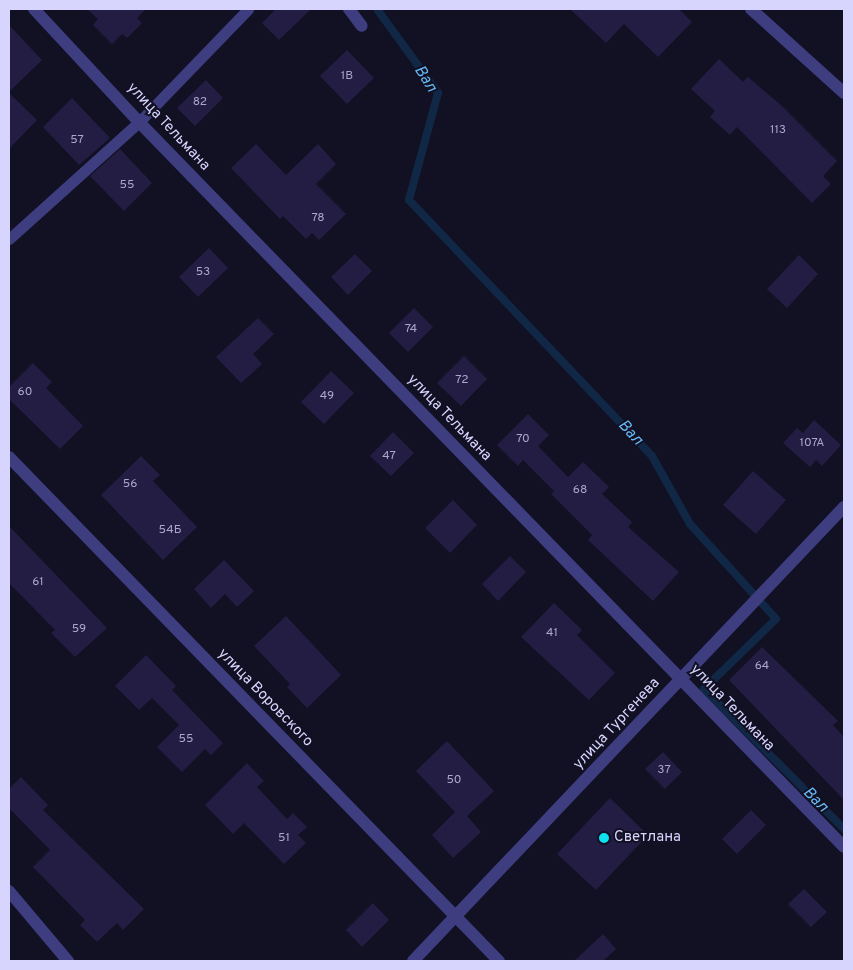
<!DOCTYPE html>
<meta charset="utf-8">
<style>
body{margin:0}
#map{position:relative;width:853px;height:970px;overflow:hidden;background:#121023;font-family:Overpass,sans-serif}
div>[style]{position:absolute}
.stream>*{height:8px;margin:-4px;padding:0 4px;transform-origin:4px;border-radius:4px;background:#112746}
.building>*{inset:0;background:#231d43}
.service>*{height:11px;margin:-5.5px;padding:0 5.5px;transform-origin:5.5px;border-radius:5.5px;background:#3d3d80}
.minor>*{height:12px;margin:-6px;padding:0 6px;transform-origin:6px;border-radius:6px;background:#3d3d80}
.dots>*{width:14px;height:14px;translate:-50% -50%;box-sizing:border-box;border:2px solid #121023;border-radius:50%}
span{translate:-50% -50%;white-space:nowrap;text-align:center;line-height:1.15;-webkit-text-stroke:4px #121023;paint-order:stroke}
.number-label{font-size:12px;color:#aaa6ce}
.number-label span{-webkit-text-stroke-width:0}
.street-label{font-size:15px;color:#d7d4fd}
.poi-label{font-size:15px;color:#d7d4fd}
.left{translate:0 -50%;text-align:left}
.water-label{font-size:16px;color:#68baf7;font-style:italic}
.frame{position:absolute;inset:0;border:10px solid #d7d4fd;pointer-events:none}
</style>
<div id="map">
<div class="stream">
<i style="left:377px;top:9px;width:104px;rotate:54deg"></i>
<i style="left:438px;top:93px;width:111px;rotate:105.2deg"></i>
<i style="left:409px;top:200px;width:353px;rotate:46.5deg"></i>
<i style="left:652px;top:456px;width:78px;rotate:60.8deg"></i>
<i style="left:690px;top:524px;width:128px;rotate:47.8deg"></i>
<i style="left:776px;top:619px;width:100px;rotate:135.8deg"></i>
<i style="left:704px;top:689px;width:198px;rotate:45deg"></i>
</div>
<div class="building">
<i style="clip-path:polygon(87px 9px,146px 9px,137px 18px,142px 23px,127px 38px,122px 34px,112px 44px,93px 25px,98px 19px)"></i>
<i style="clip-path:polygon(276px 9px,311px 9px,279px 40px,262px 23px)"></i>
<i style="clip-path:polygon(570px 9px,679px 9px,692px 22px,658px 57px,624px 24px,606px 43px)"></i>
<i style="clip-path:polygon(9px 25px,42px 60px,9px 92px)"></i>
<i style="clip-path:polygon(347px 50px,374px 78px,347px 104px,320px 76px)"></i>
<i style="clip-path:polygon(719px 59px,743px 82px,748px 77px,782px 106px,837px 161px,823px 176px,831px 184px,812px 203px,737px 127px,730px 135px,710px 117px,715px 111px,691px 89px)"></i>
<i style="clip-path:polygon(206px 80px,223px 98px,195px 126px,177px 108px)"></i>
<i style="clip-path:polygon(9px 93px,37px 120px,9px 149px)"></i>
<i style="clip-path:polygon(72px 98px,110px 138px,79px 165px,43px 127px)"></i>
<i style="clip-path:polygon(256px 144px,286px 175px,318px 144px,336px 164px,316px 184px,346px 214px,319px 240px,312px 233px,306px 239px,283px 216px,280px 219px,231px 168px)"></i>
<i style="clip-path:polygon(120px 149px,152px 183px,124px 211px,90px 176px)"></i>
<i style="clip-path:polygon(209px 248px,228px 268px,198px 297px,179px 277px)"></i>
<i style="clip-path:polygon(355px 254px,372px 271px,348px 295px,331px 277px)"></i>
<i style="clip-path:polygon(799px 255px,818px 274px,787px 308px,767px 289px)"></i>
<i style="clip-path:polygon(414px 308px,433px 327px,408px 352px,389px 333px)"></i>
<i style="clip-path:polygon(258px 318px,274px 334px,253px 354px,262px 364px,241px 383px,216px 357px)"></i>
<i style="clip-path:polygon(464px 356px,487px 379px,461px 406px,437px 383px)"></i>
<i style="clip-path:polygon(33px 363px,52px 382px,46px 388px,83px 426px,60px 449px,9px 399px,9px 387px)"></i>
<i style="clip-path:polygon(331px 371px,354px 393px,324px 424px,301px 402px)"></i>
<i style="clip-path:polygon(528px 414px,549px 435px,538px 446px,568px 477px,583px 462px,609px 487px,602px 494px,632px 522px,628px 527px,679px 572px,653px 601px,588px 540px,592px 535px,551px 494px,554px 491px,523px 460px,518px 466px,497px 445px)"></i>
<i style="clip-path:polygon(814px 420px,841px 445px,822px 466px,816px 460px,810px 467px,783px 443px,797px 428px,803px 433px)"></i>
<i style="clip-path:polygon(393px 432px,414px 453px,391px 476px,370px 456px)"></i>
<i style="clip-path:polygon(141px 456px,160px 475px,153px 481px,197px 527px,163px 560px,101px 495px)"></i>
<i style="clip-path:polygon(753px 471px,786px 500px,756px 534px,723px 505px)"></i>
<i style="clip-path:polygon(453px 500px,477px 525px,450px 553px,425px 528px)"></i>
<i style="clip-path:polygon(9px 526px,107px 628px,75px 657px,51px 633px,55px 630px,9px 583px)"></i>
<i style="clip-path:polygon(510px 556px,526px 572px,498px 601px,482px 584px)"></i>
<i style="clip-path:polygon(224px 560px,254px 591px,237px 607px,225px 594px,211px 608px,194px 589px)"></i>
<i style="clip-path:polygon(554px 603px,582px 630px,577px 635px,615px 673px,589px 700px,521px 637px)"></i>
<i style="clip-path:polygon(286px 616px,341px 675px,307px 708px,287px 687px,290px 684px,254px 646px)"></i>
<i style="clip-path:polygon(762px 647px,838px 721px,833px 725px,844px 737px,844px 800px,729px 680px)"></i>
<i style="clip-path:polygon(146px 655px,176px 686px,172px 690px,223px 743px,211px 755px,205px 749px,182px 772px,157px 747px,179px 725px,152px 698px,139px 710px,115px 686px)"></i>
<i style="clip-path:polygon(447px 741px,494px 791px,467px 816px,481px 832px,453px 858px,432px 835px,455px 812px,416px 771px)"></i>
<i style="clip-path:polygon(663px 752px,682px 772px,665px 789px,645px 769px)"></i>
<i style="clip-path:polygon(247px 763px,264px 781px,257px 787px,287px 819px,293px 813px,307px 827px,298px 835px,306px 843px,284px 864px,244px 823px,233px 834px,205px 805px)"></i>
<i style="clip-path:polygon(21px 777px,48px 805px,43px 810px,144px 909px,123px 930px,117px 923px,97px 942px,80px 925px,85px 920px,33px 867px,50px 850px,9px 808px,9px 789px)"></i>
<i style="clip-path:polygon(610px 798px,648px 835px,596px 890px,557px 854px)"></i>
<i style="clip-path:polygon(751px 810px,766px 825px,737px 854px,722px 839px)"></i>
<i style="clip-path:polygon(804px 889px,827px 912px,811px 927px,788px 904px)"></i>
<i style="clip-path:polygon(373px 903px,389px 920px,362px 947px,346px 930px)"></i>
<i style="clip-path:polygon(603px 934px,616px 949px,603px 961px,574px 961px)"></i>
</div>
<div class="service">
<i style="left:9px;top:239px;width:175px;rotate:-42deg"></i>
<i style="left:139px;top:122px;width:157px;rotate:-46deg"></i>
</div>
<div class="minor">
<i style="left:34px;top:9px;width:154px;rotate:47.1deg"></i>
<i style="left:139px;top:122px;width:1011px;rotate:45.8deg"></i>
<i style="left:349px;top:9px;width:21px;rotate:53deg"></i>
<i style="left:751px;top:9px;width:125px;rotate:42.1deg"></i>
<i style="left:9px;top:457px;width:703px;rotate:45.81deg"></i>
<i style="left:9px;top:891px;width:92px;rotate:49.9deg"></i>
<i style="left:413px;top:961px;width:626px;rotate:-46.49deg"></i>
</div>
<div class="dots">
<i style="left:604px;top:838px;background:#0de2f0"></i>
</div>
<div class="number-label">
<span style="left:347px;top:77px">1В</span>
<span style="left:200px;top:103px">82</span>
<span style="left:778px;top:131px">113</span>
<span style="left:77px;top:141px">57</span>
<span style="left:127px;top:186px">55</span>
<span style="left:318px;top:219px">78</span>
<span style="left:203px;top:273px">53</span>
<span style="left:411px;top:330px">74</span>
<span style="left:462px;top:381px">72</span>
<span style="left:25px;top:393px">60</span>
<span style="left:327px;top:397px">49</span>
<span style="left:523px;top:440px">70</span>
<span style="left:812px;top:444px">107А</span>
<span style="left:389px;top:457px">47</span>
<span style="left:130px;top:485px">56</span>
<span style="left:580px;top:491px">68</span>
<span style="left:170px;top:531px">54Б</span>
<span style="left:38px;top:583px">61</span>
<span style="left:79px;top:630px">59</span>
<span style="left:552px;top:634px">41</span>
<span style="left:762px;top:667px">64</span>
<span style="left:186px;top:740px">55</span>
<span style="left:664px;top:771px">37</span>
<span style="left:454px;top:781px">50</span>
<span style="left:284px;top:839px">51</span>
</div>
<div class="street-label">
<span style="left:168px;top:127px;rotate:47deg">улица Тельмана</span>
<span style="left:449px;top:418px;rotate:46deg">улица Тельмана</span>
<span style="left:265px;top:698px;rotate:46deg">улица Воровского</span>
<span style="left:732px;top:708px;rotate:46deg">улица Тельмана</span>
<span style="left:617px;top:724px;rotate:-47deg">улица Тургенева</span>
</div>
<div class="poi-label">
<span class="left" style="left:614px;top:838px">Светлана</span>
</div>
<div class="water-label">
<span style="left:425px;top:79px;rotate:58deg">Вал</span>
<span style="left:630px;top:433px;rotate:47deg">Вал</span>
<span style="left:815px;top:800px;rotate:45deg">Вал</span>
</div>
<div class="frame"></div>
</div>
